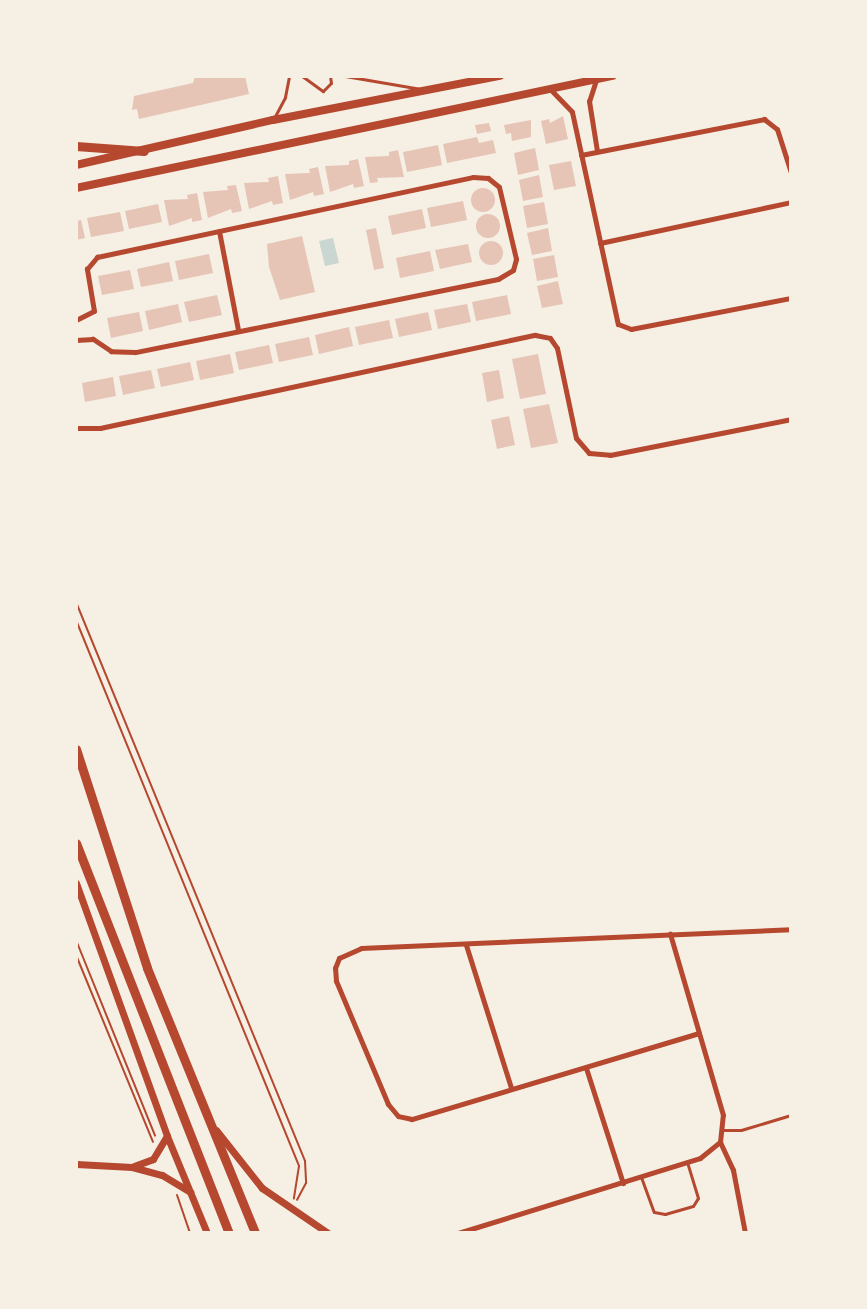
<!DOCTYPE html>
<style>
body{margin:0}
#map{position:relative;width:867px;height:1309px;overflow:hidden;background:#f6efe4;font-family:Rubik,sans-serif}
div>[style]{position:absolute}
.water>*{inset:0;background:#c9d6d2}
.building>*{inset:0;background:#e6c5b7}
.round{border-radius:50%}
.path>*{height:2px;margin:-1px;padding:0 1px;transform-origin:1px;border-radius:1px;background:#b5482f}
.service>*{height:3px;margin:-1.5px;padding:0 1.5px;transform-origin:1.5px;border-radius:1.5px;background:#b5482f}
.minor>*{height:5px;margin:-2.5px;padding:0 2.5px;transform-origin:2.5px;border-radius:2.5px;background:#b5482f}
.tertiary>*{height:7px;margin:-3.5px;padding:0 3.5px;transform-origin:3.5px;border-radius:3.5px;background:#b5482f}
.secondary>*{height:8px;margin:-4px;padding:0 4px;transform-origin:4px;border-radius:4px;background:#b5482f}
.primary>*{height:9px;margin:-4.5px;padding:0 4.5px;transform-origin:4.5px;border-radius:4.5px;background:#b5482f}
span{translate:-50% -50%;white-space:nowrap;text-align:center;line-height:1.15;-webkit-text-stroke:5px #f6efe4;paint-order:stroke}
.frame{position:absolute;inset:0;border:78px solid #f6efe4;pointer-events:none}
</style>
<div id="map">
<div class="water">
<i style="clip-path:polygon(333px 238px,339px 263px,325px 266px,319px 241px)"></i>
</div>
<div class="building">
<i style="clip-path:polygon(195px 76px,245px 76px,249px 94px,139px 119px,137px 109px,132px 110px,134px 96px,193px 83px)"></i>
<i style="clip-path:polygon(563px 116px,568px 139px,546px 144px,541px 121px,549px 119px,550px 123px)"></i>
<i style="clip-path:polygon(531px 120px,531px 137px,512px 141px,511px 133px,506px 134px,504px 125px)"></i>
<i style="clip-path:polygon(489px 123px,491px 131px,477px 134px,475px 125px)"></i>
<i style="clip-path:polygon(477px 137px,479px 143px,493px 140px,496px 153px,447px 163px,443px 144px)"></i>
<i style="clip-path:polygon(438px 145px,442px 165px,407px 172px,403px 152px)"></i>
<i style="clip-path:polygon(535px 148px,539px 170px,518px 175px,514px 153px)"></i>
<i style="clip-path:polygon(398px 150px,404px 177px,377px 178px,378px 182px,370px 183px,365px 157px,389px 156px,389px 152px)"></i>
<i style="clip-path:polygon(358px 159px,364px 186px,354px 188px,353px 184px,330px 192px,325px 166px,349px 165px,349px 161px)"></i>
<i style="clip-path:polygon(571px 161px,576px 186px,554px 190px,549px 165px)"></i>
<i style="clip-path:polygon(318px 167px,324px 194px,314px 196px,313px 192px,290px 200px,285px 174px,310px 173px,309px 169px)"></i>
<i style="clip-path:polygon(539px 175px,543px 197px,523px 201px,519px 180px)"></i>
<i style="clip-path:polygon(278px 176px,283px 203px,273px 205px,272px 201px,249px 209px,244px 183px,269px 182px,268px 178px)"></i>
<i style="clip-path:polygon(236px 185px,242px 211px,232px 213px,231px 209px,208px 218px,203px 192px,228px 190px,227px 186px)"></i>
<i class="round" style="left:471px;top:188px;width:24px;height:24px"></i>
<i style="clip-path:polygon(197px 193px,202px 220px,192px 222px,192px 218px,169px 226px,164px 200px,188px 199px,187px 195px)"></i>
<i style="clip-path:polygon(463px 201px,467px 220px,431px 227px,427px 208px)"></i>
<i style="clip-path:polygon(544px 202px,548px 224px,527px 228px,523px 206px)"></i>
<i style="clip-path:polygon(158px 204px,162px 222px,129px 229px,125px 211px)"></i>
<i style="clip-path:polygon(422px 209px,426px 228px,392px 235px,388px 216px)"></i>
<i style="clip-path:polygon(120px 212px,124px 231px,91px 237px,87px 218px)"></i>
<i class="round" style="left:476px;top:214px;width:24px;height:24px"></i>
<i style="clip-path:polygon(81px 220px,85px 238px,76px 240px,76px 221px)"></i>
<i style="clip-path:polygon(376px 228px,384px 268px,374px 270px,366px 230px)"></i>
<i style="clip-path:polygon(548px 228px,552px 251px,532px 255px,527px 233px)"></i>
<i style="clip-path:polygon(302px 236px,315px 292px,280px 300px,269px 267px,267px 244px)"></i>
<i class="round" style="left:479px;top:241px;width:24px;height:24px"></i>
<i style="clip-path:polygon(468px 244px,472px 262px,440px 269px,435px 250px)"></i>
<i style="clip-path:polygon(430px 251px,434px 271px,400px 278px,396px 258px)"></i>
<i style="clip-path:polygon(209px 254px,213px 273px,179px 280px,175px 261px)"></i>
<i style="clip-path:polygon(554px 255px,558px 277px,537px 281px,533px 259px)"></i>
<i style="clip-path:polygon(169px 262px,173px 281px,141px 287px,137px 269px)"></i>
<i style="clip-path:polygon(130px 270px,134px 289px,102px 295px,98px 276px)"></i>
<i style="clip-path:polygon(558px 281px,563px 304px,542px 308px,537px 286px)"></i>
<i style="clip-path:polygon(217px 295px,222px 315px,189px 322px,184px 302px)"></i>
<i style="clip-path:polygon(507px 295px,511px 314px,476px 321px,472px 302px)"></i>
<i style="clip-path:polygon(178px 304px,182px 322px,149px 330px,145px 311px)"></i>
<i style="clip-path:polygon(467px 304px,471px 322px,438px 329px,434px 310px)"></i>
<i style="clip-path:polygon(139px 312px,143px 331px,111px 338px,107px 318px)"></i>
<i style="clip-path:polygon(428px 312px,432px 330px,399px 337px,395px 319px)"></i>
<i style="clip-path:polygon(389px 320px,393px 338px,359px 345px,355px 327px)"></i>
<i style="clip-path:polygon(349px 327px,353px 346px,319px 354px,315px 335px)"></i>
<i style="clip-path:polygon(309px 337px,313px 355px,279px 362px,275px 344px)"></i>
<i style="clip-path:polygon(269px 345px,273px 363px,239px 370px,235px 352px)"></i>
<i style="clip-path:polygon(230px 354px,234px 373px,200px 380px,196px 361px)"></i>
<i style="clip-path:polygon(538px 354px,546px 394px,520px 399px,512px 359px)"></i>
<i style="clip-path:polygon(190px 362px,194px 380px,161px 387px,157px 369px)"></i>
<i style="clip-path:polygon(151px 370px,155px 388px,123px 395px,119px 376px)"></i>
<i style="clip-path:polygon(499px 370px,504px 398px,487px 402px,482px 373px)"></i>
<i style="clip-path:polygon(113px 377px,116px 396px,85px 402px,82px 383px)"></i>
<i style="clip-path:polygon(549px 404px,558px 443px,531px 448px,523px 409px)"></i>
<i style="clip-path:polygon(509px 416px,515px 445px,497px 449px,491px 420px)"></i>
</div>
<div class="path">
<i style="left:76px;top:602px;width:604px;rotate:67.72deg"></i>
<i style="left:305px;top:1161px;width:22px;rotate:87deg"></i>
<i style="left:306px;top:1183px;width:19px;rotate:118deg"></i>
<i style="left:76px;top:620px;width:590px;rotate:67.78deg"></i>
<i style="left:299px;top:1166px;width:33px;rotate:99deg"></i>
<i style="left:76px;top:940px;width:211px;rotate:68deg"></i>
<i style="left:76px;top:955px;width:202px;rotate:67.6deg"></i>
<i style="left:177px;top:1195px;width:40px;rotate:71.1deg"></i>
</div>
<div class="service">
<i style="left:302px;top:76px;width:26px;rotate:36deg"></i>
<i style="left:323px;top:91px;width:11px;rotate:-45deg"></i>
<i style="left:331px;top:83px;width:7px;rotate:-98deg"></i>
<i style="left:345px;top:76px;width:77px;rotate:9.7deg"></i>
<i style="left:273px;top:120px;width:26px;rotate:-62deg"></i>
<i style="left:285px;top:97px;width:21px;rotate:-79deg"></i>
<i style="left:723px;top:1130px;width:18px"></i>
<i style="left:741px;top:1130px;width:52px;rotate:-16.7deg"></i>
<i style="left:641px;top:1177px;width:37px;rotate:70deg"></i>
<i style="left:654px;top:1212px;width:11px;rotate:10deg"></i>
<i style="left:665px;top:1214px;width:29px;rotate:-16deg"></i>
<i style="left:693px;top:1206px;width:9px;rotate:-58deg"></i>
<i style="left:698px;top:1198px;width:38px;rotate:-107deg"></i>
</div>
<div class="minor">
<i style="left:596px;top:80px;width:22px;rotate:108deg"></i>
<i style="left:589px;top:101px;width:51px;rotate:80.9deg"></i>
<i style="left:551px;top:90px;width:30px;rotate:46deg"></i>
<i style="left:572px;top:112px;width:217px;rotate:77.8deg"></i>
<i style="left:618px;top:324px;width:14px;rotate:21deg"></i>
<i style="left:631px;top:329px;width:163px;rotate:-11deg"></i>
<i style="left:581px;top:155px;width:187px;rotate:-11.1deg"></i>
<i style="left:764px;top:119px;width:16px;rotate:38deg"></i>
<i style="left:777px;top:129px;width:46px;rotate:72.3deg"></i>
<i style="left:219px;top:231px;width:101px;rotate:79.1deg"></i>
<i style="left:600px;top:243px;width:195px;rotate:-12.1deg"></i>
<i style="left:76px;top:320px;width:20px;rotate:-27deg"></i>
<i style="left:94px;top:311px;width:43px;rotate:-99.5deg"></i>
<i style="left:87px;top:269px;width:16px;rotate:-50deg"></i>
<i style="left:97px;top:257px;width:384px;rotate:-12deg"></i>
<i style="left:473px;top:177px;width:15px;rotate:4deg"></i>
<i style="left:488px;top:178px;width:14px;rotate:39deg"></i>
<i style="left:499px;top:187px;width:74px;rotate:76.7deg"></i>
<i style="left:516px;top:259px;width:11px;rotate:105deg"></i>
<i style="left:513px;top:270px;width:17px;rotate:149deg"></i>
<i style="left:498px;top:279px;width:370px;rotate:168.6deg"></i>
<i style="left:135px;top:352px;width:24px;rotate:-178deg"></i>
<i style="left:111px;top:351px;width:22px;rotate:-146deg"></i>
<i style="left:93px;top:339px;width:17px;rotate:177deg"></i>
<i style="left:76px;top:428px;width:24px"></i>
<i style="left:100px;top:428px;width:445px;rotate:-12.1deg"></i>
<i style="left:535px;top:335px;width:15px;rotate:11deg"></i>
<i style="left:550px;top:338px;width:12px;rotate:55deg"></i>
<i style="left:557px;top:348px;width:92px;rotate:78.1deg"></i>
<i style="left:576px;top:438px;width:20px;rotate:49deg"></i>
<i style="left:589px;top:453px;width:21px;rotate:5deg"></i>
<i style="left:610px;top:455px;width:185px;rotate:-11.2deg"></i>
<i style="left:466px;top:945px;width:150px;rotate:72.5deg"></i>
<i style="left:699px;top:1033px;width:300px;rotate:163.3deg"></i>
<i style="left:412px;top:1119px;width:14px;rotate:-168deg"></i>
<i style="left:398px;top:1116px;width:16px;rotate:-130deg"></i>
<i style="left:388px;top:1104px;width:134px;rotate:-112.9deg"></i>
<i style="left:336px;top:981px;width:13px;rotate:-94deg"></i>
<i style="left:335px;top:968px;width:11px;rotate:-68deg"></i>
<i style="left:339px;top:958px;width:24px;rotate:-24deg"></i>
<i style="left:361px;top:948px;width:430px;rotate:-2.5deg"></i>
<i style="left:586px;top:1068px;width:121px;rotate:72.2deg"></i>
<i style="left:720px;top:1142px;width:31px;rotate:65deg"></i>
<i style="left:733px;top:1170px;width:64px;rotate:79.2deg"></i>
<i style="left:458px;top:1233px;width:253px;rotate:-17.2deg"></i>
<i style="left:700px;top:1158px;width:26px;rotate:-39deg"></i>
<i style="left:720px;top:1142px;width:27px;rotate:-84deg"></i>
<i style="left:723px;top:1115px;width:189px;rotate:-106.3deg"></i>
</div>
<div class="tertiary">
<i style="left:76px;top:883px;width:269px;rotate:70.2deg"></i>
<i style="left:167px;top:1136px;width:105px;rotate:67.6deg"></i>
<i style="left:216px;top:1130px;width:74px;rotate:51.6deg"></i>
<i style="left:262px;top:1188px;width:80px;rotate:34.3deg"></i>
<i style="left:76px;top:1164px;width:56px;rotate:3.1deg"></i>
<i style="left:132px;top:1167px;width:31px;rotate:15deg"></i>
<i style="left:162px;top:1175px;width:33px;rotate:31deg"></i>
<i style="left:134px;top:1166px;width:20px;rotate:-20deg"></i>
<i style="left:153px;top:1159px;width:27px;rotate:-59deg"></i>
</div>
<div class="secondary">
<i style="left:76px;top:165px;width:202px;rotate:-12.9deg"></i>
<i style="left:273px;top:120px;width:231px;rotate:-11deg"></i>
<i style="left:76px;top:188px;width:548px;rotate:-11.8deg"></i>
</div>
<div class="primary">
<i style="left:76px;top:146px;width:68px;rotate:4.2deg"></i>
<i style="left:76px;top:749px;width:230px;rotate:72deg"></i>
<i style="left:147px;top:968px;width:286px;rotate:67.8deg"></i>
<i style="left:76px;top:843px;width:419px;rotate:68.6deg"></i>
</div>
<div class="frame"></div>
</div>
